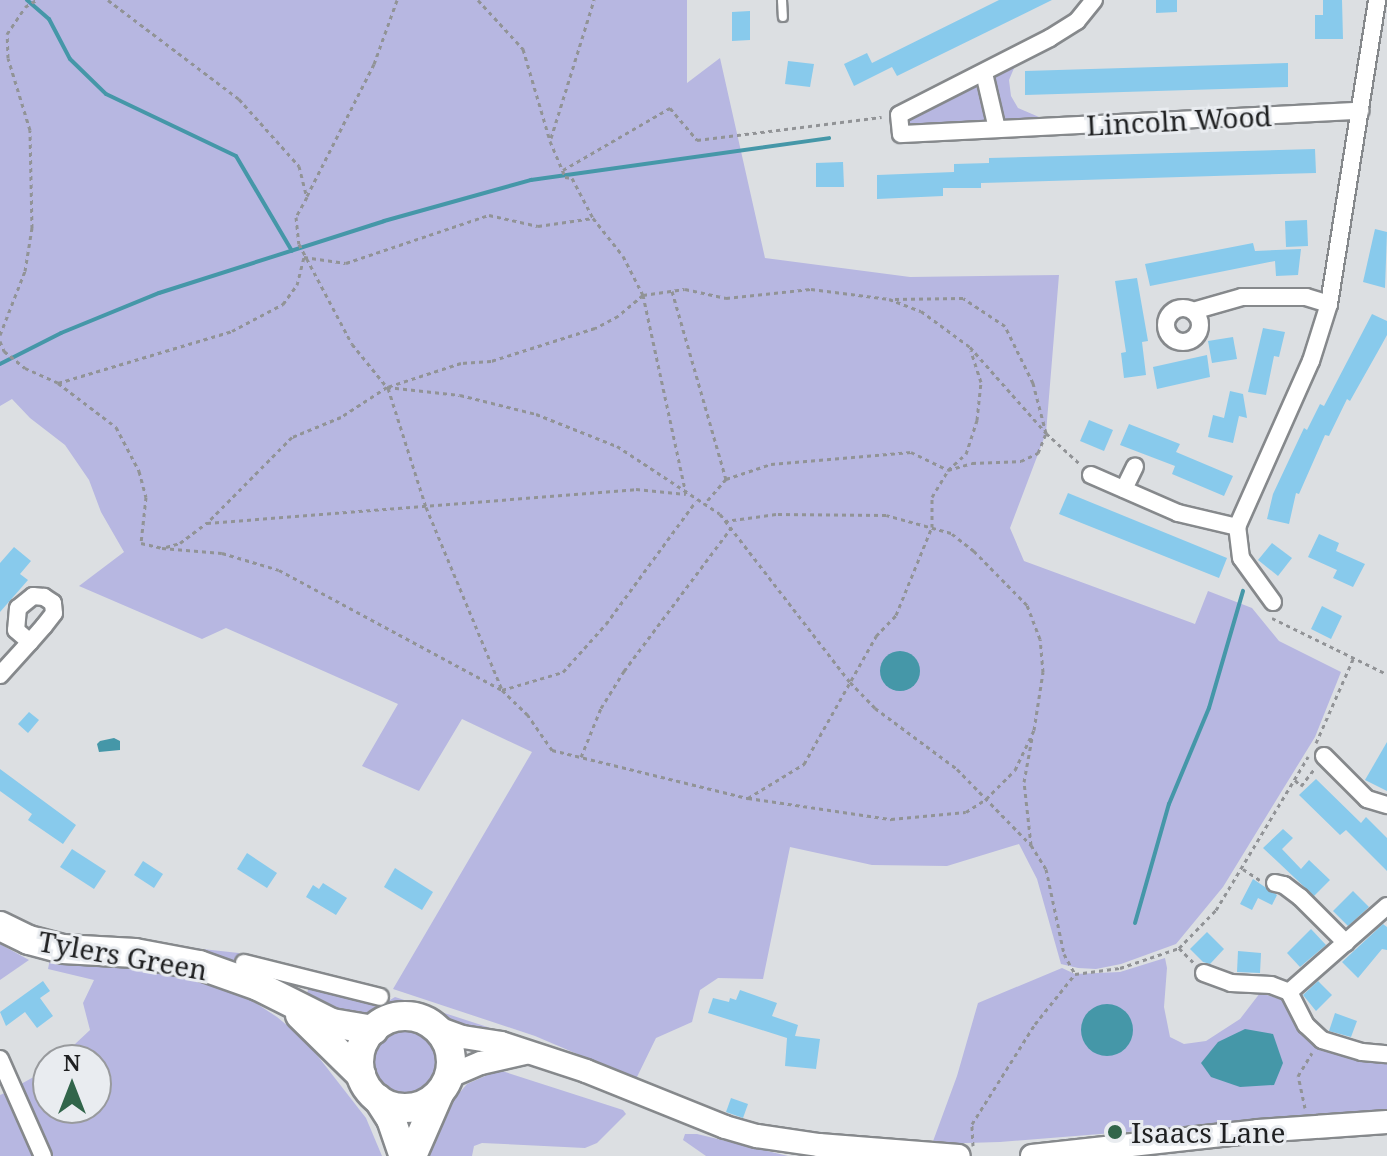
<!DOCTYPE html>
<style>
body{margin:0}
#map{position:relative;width:1387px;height:1156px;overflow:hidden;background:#dcdfe2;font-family:"Noto Serif",serif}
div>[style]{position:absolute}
.green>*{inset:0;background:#b7b7e1}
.round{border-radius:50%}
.water>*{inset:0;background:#4597a8}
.stream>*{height:4px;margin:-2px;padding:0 2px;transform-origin:2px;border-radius:2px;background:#4597a8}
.building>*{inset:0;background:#88caec}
.path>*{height:3px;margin-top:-1.5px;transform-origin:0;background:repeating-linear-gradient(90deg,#919396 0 4px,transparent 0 8px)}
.roads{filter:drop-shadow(2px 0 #86898c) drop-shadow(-2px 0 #86898c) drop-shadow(0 2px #86898c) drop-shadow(0 -2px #86898c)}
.lane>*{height:8px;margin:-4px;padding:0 4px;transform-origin:4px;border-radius:4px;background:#fff}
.street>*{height:16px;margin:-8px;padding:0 8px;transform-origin:8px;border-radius:8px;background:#fff}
.street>.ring{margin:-8px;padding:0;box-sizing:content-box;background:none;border:16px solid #fff;border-radius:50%}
.secondary>*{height:22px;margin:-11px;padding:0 11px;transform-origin:11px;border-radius:11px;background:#fff}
.highway>*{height:28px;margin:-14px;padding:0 14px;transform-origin:14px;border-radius:14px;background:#fff}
.highway>.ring{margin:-14px;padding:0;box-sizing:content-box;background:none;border:28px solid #fff;border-radius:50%}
.dots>*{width:22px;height:22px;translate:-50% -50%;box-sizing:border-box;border:4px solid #e9ecf0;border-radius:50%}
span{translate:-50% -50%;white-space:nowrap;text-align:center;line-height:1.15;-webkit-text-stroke:6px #e9ecf0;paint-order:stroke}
.street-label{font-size:28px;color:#1f2021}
.poi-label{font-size:28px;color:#1f2021}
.left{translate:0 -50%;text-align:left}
.north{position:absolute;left:32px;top:1044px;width:80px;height:80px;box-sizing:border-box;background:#e9ecf0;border:2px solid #989a9d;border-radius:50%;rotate:0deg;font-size:22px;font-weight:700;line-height:32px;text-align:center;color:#1f2021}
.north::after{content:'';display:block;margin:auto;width:28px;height:36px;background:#31654a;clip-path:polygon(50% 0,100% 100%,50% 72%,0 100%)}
</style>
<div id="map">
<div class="green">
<i style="clip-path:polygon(0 0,687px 0,687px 83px,720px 58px,765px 258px,910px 277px,1059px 275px,1046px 433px,1010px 528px,1024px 561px,1195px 624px,1208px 591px,1252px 608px,1279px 641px,1341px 672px,1315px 737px,1223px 887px,1176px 944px,1121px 964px,1096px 969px,1078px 968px,1061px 964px,1037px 879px,1019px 844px,947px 866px,872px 865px,790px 847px,763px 979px,718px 978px,700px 990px,692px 1022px,656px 1038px,636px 1079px,535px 1036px,393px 989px,532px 752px,462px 719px,419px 791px,362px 766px,398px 704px,226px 628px,202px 639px,79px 586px,124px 552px,101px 512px,89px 480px,65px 445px,30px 418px,12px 399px,0 406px)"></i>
<i style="clip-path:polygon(1020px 54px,1009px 80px,1011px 96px,1018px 108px,1060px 126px,901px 134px,899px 115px)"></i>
<i style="clip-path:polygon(138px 942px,239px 953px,241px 959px,283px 981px)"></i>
<i style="clip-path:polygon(0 944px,29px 960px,0 980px)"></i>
<i style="clip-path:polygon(1165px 958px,1167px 968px,1164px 1007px,1170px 1037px,1184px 1044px,1206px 1041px,1240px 1019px,1260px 993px,1287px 1001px,1296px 1022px,1387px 1061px,1387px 1111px,1000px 1142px,932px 1144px,957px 1076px,978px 1003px,1062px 968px,1075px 974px,1120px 972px)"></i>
<i style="clip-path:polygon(50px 959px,136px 963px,196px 974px,240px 993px,277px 1017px,306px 1041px,366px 1118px,382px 1156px,51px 1156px,21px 1084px,48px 1069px,48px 1108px,96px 1108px,96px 1060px,58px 1060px,90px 1030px,83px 1003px,94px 980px,48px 969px)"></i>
<i style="clip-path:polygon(309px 987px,385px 1003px,395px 997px,509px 1034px,468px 1027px,408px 1006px,356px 1020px,306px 996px)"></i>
<i class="round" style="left:372px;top:1031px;width:66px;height:66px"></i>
<i style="clip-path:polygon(499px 1070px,623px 1110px,626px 1114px,597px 1143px,585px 1148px,482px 1143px,474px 1146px,472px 1156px,427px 1156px,444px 1111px,467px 1084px)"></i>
<i style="clip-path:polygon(7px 1092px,35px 1156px,0 1156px,0 1095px)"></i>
<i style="clip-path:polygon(685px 1134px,697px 1134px,788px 1156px,706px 1156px,683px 1140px)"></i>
</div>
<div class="water">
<i class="round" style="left:880px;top:651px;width:40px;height:40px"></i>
<i style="clip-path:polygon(114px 738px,120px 741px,120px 750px,99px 752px,97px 744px,100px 741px)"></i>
<i class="round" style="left:1081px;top:1004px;width:52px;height:52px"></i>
<i style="clip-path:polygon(1245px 1029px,1273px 1034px,1283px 1063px,1274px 1085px,1240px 1087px,1211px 1077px,1201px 1063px,1218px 1042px)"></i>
</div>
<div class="stream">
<i style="left:27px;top:0;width:29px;rotate:41deg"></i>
<i style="left:49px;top:19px;width:45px;rotate:62.3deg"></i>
<i style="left:70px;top:59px;width:50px;rotate:44.2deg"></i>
<i style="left:106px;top:94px;width:144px;rotate:25.5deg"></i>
<i style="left:236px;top:156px;width:110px;rotate:59.5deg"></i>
<i style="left:0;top:364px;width:68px;rotate:-26.9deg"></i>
<i style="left:61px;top:333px;width:106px;rotate:-22.2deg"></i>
<i style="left:159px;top:293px;width:236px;rotate:-17.7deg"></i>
<i style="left:384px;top:221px;width:153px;rotate:-15.6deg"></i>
<i style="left:531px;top:180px;width:301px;rotate:-8deg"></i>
<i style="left:1135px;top:923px;width:124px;rotate:-74.1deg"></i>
<i style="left:1169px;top:804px;width:104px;rotate:-67.4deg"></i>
<i style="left:1209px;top:708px;width:122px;rotate:-73.8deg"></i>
</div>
<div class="building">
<i style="clip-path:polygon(999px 0,1052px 0,897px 76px,892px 67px,854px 86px,844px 64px,867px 53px,872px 63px)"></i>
<i style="clip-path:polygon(1156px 0,1177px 0,1177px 12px,1156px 13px)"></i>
<i style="clip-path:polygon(1323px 0,1342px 0,1343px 39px,1315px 39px,1315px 15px,1323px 15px)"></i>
<i style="clip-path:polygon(750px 11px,750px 40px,732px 41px,732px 12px)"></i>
<i style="clip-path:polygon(788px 61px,814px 64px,810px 87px,785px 84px)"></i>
<i style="clip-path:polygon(1288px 63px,1288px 87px,1025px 95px,1025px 71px)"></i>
<i style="clip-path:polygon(1315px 149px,1316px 173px,981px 183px,981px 188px,943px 188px,943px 196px,877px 199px,877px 175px,954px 172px,954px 164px,989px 163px,989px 158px)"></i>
<i style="clip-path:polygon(843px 162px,844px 187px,816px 187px,816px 163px)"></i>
<i style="clip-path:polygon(1307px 220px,1308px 246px,1286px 247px,1285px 221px)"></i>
<i style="clip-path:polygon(1375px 229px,1387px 232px,1385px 288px,1363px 282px)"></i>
<i style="clip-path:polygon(1253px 243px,1255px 251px,1301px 249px,1298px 275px,1276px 276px,1275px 261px,1150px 286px,1145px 264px)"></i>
<i style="clip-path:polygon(1137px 278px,1148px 341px,1142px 342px,1146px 375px,1124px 378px,1121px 353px,1126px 352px,1115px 281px)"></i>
<i style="clip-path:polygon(1372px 314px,1387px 321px,1387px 335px,1381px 346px,1350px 401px,1347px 399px,1329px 436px,1325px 435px,1299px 494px,1296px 493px,1289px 524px,1267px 519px,1273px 494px,1304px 428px,1307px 430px,1320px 404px,1324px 406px)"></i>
<i style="clip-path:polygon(1263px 328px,1285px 332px,1279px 357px,1274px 356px,1266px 395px,1248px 392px)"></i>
<i style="clip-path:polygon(1233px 337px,1237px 359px,1212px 363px,1208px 341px)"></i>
<i style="clip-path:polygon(1207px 355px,1210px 377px,1157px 389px,1153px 367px)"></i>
<i style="clip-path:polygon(1230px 391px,1243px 394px,1247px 418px,1239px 416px,1233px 443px,1208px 437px,1213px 415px,1224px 418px)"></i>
<i style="clip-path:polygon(1089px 420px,1113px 430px,1104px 451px,1080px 441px)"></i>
<i style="clip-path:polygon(1129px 424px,1180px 444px,1176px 452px,1233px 476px,1224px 496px,1172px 474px,1175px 466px,1120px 445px)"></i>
<i style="clip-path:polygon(1068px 493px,1227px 558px,1219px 578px,1059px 514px)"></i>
<i style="clip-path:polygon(1319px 534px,1339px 543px,1336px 551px,1365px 564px,1353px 587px,1333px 578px,1337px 570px,1308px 557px)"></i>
<i style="clip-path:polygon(1272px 543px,1292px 558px,1278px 576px,1258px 560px)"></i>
<i style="clip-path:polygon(14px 547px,31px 561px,20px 574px,28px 580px,0 612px,0 563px)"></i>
<i style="clip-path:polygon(1322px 606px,1342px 616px,1331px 639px,1311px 629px)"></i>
<i style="clip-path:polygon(29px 712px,39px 720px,28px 733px,18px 724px)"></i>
<i style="clip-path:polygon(1387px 742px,1387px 791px,1365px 780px)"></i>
<i style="clip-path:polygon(0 769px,76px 825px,63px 844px,28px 820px,32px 814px,0 791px)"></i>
<i style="clip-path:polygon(1316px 779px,1361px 823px,1366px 817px,1387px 838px,1387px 871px,1346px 830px,1340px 835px,1299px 795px)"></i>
<i style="clip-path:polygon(1283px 829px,1293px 838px,1282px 849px,1301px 869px,1309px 860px,1330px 880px,1314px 896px,1263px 848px)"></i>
<i style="clip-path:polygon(72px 849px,106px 871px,94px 889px,60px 867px)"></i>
<i style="clip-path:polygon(247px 853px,277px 873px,267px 888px,237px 869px)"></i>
<i style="clip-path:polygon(143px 861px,163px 874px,154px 888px,134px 875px)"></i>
<i style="clip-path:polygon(395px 868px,433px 892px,422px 910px,384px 887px)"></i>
<i style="clip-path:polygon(1253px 879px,1277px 895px,1272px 905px,1258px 898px,1252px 910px,1240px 904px)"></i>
<i style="clip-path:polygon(323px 883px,347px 898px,336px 915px,306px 897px,313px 885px,319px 889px)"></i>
<i style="clip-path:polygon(1353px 891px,1369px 907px,1348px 926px,1333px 911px)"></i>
<i style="clip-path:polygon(1383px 924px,1387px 927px,1387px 950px,1382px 949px,1358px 978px,1342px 962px)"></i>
<i style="clip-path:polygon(1311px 929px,1326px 945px,1300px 967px,1287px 953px)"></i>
<i style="clip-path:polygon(1207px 932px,1224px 949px,1210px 964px,1203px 962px,1190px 949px)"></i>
<i style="clip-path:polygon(1238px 951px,1261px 953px,1260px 973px,1237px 972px)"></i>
<i style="clip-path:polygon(43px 981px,50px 991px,40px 998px,53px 1016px,37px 1028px,25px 1012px,6px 1026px,0 1012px)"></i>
<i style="clip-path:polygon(1318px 981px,1332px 995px,1316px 1011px,1303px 995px)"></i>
<i style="clip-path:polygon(740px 990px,777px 1003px,772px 1016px,798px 1025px,795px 1036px,820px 1039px,816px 1069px,785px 1066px,787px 1038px,708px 1013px,713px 998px,729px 1002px,730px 998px,736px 1000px)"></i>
<i style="clip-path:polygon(1335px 1013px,1357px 1021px,1351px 1037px,1329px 1031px)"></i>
<i style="clip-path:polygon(731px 1098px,748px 1104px,743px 1118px,726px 1112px)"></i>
</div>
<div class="path">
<i style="left:108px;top:0;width:164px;rotate:37.1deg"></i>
<i style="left:239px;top:99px;width:90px;rotate:48.2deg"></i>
<i style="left:299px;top:166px;width:32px;rotate:76deg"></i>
<i style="left:307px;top:197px;width:23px;rotate:119deg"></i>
<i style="left:296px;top:217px;width:27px;rotate:84deg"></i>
<i style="left:299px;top:244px;width:113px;rotate:62.1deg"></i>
<i style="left:352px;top:344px;width:55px;rotate:50.9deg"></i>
<i style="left:387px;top:387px;width:73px;rotate:6.3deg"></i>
<i style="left:460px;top:395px;width:78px;rotate:14deg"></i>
<i style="left:536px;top:414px;width:87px;rotate:21.6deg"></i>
<i style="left:617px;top:446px;width:123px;rotate:33.4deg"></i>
<i style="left:720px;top:514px;width:212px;rotate:52.3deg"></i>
<i style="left:850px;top:682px;width:36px;rotate:46deg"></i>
<i style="left:875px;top:708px;width:102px;rotate:36.6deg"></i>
<i style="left:957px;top:769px;width:106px;rotate:45.8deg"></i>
<i style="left:1031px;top:845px;width:28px;rotate:58deg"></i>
<i style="left:1046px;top:869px;width:87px;rotate:78deg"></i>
<i style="left:1064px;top:954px;width:23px;rotate:61deg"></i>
<i style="left:478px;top:0;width:67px;rotate:47.4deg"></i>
<i style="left:523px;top:49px;width:96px;rotate:73.6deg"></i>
<i style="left:550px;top:141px;width:39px;rotate:67deg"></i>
<i style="left:565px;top:177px;width:7px;rotate:8deg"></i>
<i style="left:572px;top:178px;width:45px;rotate:62.3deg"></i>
<i style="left:593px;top:218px;width:48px;rotate:51.7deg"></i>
<i style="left:623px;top:256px;width:44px;rotate:62.9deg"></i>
<i style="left:643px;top:295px;width:42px;rotate:-8.1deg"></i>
<i style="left:685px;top:289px;width:42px;rotate:12.4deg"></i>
<i style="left:726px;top:298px;width:85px;rotate:-6deg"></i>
<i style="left:811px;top:289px;width:79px;rotate:7.3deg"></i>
<i style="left:889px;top:299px;width:34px;rotate:21deg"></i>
<i style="left:921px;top:311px;width:61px;rotate:36.3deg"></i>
<i style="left:970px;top:347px;width:115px;rotate:48.5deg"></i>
<i style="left:1046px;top:433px;width:47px;rotate:42.4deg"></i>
<i style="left:551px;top:138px;width:145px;rotate:-72.7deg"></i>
<i style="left:563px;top:170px;width:124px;rotate:-30.1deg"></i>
<i style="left:670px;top:108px;width:42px;rotate:49.8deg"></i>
<i style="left:697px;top:140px;width:186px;rotate:-7.1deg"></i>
<i style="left:307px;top:196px;width:148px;rotate:-63.1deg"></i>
<i style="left:374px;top:64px;width:68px;rotate:-70.2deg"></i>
<i style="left:304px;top:257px;width:42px;rotate:8.1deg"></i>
<i style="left:346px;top:263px;width:151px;rotate:-18.6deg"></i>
<i style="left:489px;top:215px;width:50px;rotate:12.7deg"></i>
<i style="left:538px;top:226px;width:56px;rotate:-8.3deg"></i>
<i style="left:672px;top:291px;width:196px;rotate:74deg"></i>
<i style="left:726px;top:479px;width:33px;rotate:131deg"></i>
<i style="left:0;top:335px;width:69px;rotate:-68.7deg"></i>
<i style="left:25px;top:271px;width:44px;rotate:-80.8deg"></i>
<i style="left:32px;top:228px;width:98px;rotate:-91.2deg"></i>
<i style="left:30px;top:130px;width:75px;rotate:-107deg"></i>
<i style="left:8px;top:58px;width:24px;rotate:-92deg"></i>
<i style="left:7px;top:34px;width:32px;rotate:-56deg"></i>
<i style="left:25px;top:7px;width:13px;rotate:-32deg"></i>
<i style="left:0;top:341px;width:11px;rotate:68deg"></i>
<i style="left:4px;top:351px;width:27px;rotate:39deg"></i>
<i style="left:25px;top:368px;width:36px;rotate:24deg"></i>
<i style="left:58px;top:383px;width:73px;rotate:37.2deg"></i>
<i style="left:116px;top:427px;width:50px;rotate:62.4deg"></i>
<i style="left:139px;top:471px;width:27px;rotate:75deg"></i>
<i style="left:146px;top:497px;width:46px;rotate:96.2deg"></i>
<i style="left:141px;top:543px;width:22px;rotate:13deg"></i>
<i style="left:162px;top:548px;width:60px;rotate:4.8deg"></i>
<i style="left:222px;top:553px;width:59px;rotate:16.6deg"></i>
<i style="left:279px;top:570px;width:253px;rotate:28.3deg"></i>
<i style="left:502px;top:690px;width:35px;rotate:44deg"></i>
<i style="left:527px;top:714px;width:44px;rotate:55.2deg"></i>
<i style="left:552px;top:750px;width:202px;rotate:13.8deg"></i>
<i style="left:748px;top:798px;width:145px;rotate:8.4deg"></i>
<i style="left:891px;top:819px;width:75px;rotate:-5.3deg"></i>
<i style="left:966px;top:812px;width:24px;rotate:-33deg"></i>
<i style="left:986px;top:799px;width:41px;rotate:-45deg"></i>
<i style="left:1015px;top:770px;width:44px;rotate:-64.6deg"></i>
<i style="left:1034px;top:730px;width:59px;rotate:-81.2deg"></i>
<i style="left:1043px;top:672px;width:33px;rotate:-95deg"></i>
<i style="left:1040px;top:639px;width:36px;rotate:-111deg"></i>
<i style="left:1027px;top:605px;width:76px;rotate:-134.5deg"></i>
<i style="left:974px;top:551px;width:29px;rotate:-142deg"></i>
<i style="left:951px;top:533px;width:67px;rotate:-164.5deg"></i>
<i style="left:886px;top:515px;width:110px;rotate:-179.5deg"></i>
<i style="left:776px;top:514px;width:51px;rotate:172.2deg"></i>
<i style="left:58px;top:383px;width:182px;rotate:-16.6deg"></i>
<i style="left:232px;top:331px;width:58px;rotate:-27.9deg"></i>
<i style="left:283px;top:304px;width:24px;rotate:-54deg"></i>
<i style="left:297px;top:285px;width:29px;rotate:-76deg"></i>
<i style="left:388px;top:388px;width:125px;rotate:72.3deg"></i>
<i style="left:426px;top:507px;width:198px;rotate:67.4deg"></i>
<i style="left:502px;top:690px;width:64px;rotate:-16.4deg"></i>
<i style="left:563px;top:672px;width:64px;rotate:-48.1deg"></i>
<i style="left:606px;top:624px;width:152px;rotate:-53.8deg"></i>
<i style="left:726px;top:479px;width:47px;rotate:-18.4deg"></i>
<i style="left:771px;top:464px;width:141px;rotate:-4.9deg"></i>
<i style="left:911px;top:452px;width:41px;rotate:25.9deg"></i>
<i style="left:948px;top:470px;width:24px;rotate:-42deg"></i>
<i style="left:966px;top:454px;width:36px;rotate:-72deg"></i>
<i style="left:977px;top:420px;width:38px;rotate:-84deg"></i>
<i style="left:981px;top:382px;width:33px;rotate:-108deg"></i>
<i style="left:166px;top:547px;width:15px;rotate:-16deg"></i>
<i style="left:180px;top:543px;width:34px;rotate:-37deg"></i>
<i style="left:207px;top:523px;width:430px;rotate:-4.5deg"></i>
<i style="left:636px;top:489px;width:50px;rotate:5.7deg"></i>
<i style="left:686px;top:494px;width:204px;rotate:-102.2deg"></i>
<i style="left:643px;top:295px;width:33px;rotate:140deg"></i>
<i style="left:618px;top:316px;width:26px;rotate:152deg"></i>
<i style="left:595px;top:328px;width:109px;rotate:162.4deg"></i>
<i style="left:491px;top:361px;width:30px;rotate:176deg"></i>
<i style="left:461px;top:363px;width:78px;rotate:162deg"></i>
<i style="left:387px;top:387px;width:55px;rotate:146.9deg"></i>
<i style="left:341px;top:417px;width:53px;rotate:157.8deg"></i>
<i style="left:292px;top:437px;width:121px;rotate:134.7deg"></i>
<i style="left:1272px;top:618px;width:128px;rotate:26deg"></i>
<i style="left:1316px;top:743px;width:92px;rotate:-66.2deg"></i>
<i style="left:581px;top:757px;width:53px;rotate:-67.8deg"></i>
<i style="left:601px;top:708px;width:44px;rotate:-58.1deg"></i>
<i style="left:624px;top:671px;width:179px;rotate:-53.2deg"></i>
<i style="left:1295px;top:780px;width:8px;rotate:45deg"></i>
<i style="left:1301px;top:786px;width:23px;rotate:-52deg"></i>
<i style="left:748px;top:798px;width:66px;rotate:-31.3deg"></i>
<i style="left:804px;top:764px;width:147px;rotate:-60.6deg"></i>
<i style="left:876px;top:636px;width:29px;rotate:-46deg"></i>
<i style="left:896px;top:615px;width:95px;rotate:-67.8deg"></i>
<i style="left:932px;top:527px;width:30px;rotate:-90deg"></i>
<i style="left:932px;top:497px;width:31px;rotate:-59deg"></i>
<i style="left:948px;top:470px;width:25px;rotate:-16deg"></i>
<i style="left:972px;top:463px;width:49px;rotate:-2.3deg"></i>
<i style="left:1021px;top:461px;width:19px;rotate:-25deg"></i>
<i style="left:1038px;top:453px;width:22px;rotate:-68deg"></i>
<i style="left:1046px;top:433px;width:52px;rotate:-104.6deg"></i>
<i style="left:1033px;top:383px;width:64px;rotate:-116.2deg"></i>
<i style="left:1005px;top:326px;width:50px;rotate:-146.3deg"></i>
<i style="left:963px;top:298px;width:70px;rotate:179.2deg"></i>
<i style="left:1031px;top:845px;width:63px;rotate:-96.3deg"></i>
<i style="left:1024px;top:782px;width:45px;rotate:-79.7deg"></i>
<i style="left:1243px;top:869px;width:20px;rotate:33deg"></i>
<i style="left:1179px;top:948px;width:20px;rotate:45deg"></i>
<i style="left:1305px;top:1108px;width:33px;rotate:-102deg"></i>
<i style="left:1298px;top:1076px;width:27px;rotate:-59deg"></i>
<i style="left:973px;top:1146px;width:22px;rotate:-93deg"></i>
<i style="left:972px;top:1124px;width:118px;rotate:-57.8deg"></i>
<i style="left:1035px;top:1024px;width:64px;rotate:-51.3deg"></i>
<i style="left:1075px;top:974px;width:45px;rotate:-7.6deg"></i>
<i style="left:1120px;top:968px;width:62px;rotate:-18.7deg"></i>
<i style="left:1179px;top:948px;width:53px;rotate:-45.8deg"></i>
<i style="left:1216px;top:910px;width:179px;rotate:-59deg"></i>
</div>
<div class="roads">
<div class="lane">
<i style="left:782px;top:0;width:17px;rotate:87deg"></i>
</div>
<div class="street">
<i style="left:1094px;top:0;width:27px;rotate:129deg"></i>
<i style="left:1077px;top:21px;width:32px;rotate:148deg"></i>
<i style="left:1050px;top:38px;width:169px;rotate:153deg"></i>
<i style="left:899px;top:115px;width:19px;rotate:84deg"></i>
<i style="left:901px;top:134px;width:460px;rotate:-2.9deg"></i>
<i style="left:984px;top:73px;width:57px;rotate:76.9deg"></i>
<i class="ring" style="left:1166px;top:308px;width:18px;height:18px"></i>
<i style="left:1193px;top:311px;width:51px;rotate:-15.9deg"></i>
<i style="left:1242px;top:297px;width:64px"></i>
<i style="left:1306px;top:297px;width:24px;rotate:17deg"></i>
<i style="left:1091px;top:475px;width:95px;rotate:23.6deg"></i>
<i style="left:1178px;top:513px;width:61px;rotate:13.3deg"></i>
<i style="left:1124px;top:489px;width:25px;rotate:-64deg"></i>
<i style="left:1273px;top:602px;width:54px;rotate:-126deg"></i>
<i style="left:1241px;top:558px;width:31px;rotate:-97deg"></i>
<i style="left:1237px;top:527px;width:182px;rotate:-66deg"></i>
<i style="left:1311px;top:361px;width:60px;rotate:-72.5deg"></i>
<i style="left:1329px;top:304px;width:308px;rotate:-81deg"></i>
<i style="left:0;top:675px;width:45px;rotate:-47.7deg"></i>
<i style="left:30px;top:642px;width:21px;rotate:-49deg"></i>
<i style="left:44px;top:626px;width:16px;rotate:-52deg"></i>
<i style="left:54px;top:613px;width:10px;rotate:-96deg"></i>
<i style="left:53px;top:603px;width:11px;rotate:-146deg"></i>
<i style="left:44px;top:597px;width:11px;rotate:-175deg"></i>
<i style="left:33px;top:596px;width:19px;rotate:141deg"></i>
<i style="left:18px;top:608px;width:22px;rotate:95deg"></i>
<i style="left:16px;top:630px;width:18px;rotate:41deg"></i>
<i style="left:1324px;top:756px;width:61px;rotate:45deg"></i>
<i style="left:1367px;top:799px;width:21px;rotate:17deg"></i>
<i style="left:1275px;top:883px;width:9px;rotate:13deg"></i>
<i style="left:1284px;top:885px;width:20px;rotate:37deg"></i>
<i style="left:1300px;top:897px;width:65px;rotate:45deg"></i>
<i style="left:1387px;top:906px;width:130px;rotate:138.7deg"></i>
<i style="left:1289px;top:992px;width:37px;rotate:63deg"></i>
<i style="left:1306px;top:1025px;width:22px;rotate:43deg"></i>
<i style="left:1322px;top:1040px;width:42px;rotate:16.7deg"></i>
<i style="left:1362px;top:1052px;width:25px;rotate:5deg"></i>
<i style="left:244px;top:963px;width:140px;rotate:14deg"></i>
<i style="left:1204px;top:973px;width:29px;rotate:20deg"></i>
<i style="left:1231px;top:983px;width:40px;rotate:2.9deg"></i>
<i style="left:1271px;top:985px;width:19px;rotate:21deg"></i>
<i style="left:0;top:1059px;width:106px;rotate:66.1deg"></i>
</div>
<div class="secondary">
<i style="left:435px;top:1027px;width:30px;rotate:20deg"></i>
<i style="left:463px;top:1037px;width:38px;rotate:9deg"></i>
<i style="left:501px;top:1043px;width:89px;rotate:18.2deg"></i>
<i style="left:586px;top:1071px;width:150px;rotate:21.9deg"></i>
<i style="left:725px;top:1127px;width:33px;rotate:16deg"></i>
<i style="left:757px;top:1136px;width:63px;rotate:8.3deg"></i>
<i style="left:819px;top:1145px;width:140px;rotate:4.5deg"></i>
<i style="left:450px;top:1076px;width:34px;rotate:-23deg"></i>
<i style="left:481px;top:1063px;width:45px;rotate:-12.8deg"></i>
<i style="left:1032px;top:1156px;width:227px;rotate:-6.3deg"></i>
<i style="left:1258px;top:1131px;width:129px;rotate:-4deg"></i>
</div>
<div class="highway">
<i style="left:0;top:926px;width:32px;rotate:26deg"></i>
<i style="left:29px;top:940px;width:35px;rotate:15deg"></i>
<i style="left:63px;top:949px;width:72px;rotate:3.2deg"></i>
<i style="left:135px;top:953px;width:65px;rotate:10.6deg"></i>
<i style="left:199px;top:965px;width:63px;rotate:19.6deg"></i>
<i style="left:258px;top:986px;width:83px;rotate:26.6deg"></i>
<i style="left:332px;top:1023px;width:42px;rotate:9.7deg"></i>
<i style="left:300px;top:1015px;width:86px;rotate:44.5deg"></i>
<i class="ring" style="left:359px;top:1016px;width:64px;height:64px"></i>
<i style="left:378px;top:1099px;width:24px;rotate:57deg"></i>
<i style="left:391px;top:1119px;width:39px;rotate:71deg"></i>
<i style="left:412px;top:1156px;width:68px;rotate:-66.5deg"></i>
</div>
</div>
<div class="dots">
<i style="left:1115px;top:1132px;background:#31654a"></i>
</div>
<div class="street-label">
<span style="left:1179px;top:120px;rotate:-3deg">Lincoln Wood</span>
<span style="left:123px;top:955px;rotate:10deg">Tylers Green</span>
</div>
<div class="poi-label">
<span class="left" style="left:1131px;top:1132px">Isaacs Lane</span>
</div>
<div class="north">N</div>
</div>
